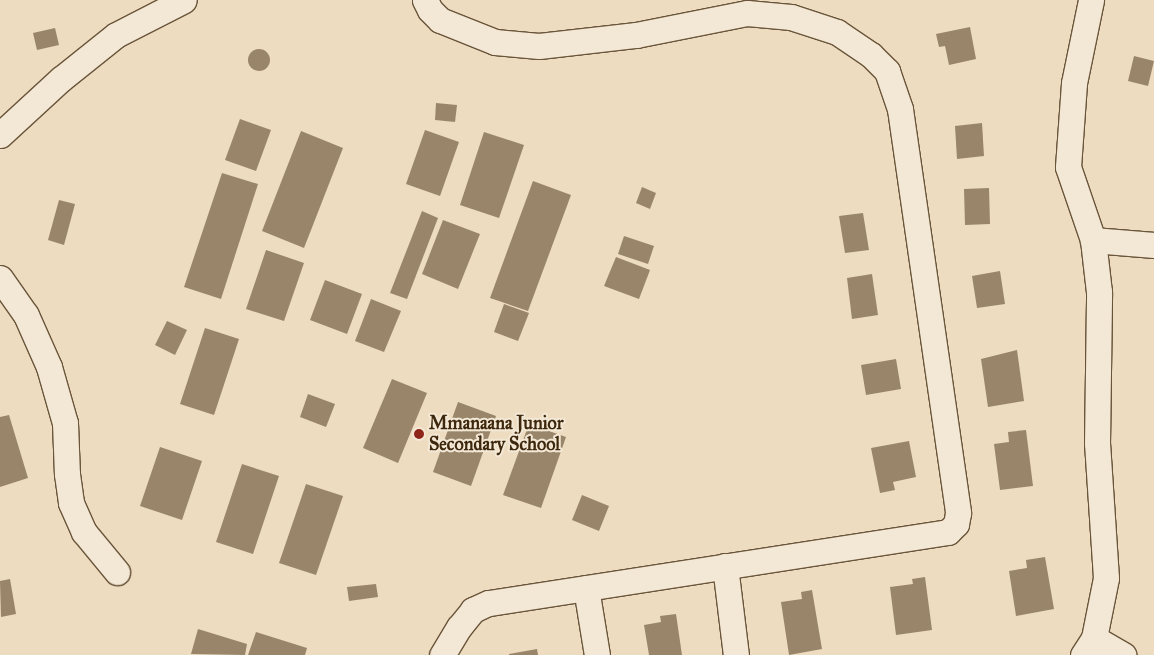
<!DOCTYPE html>
<style>
body{margin:0}
#map{position:relative;width:1154px;height:655px;overflow:hidden;background:#eddcc0;font-family:"IM FELL Great Primer",serif}
div>[style]{position:absolute}
.building>*{inset:0;background:#99866a}
.round{border-radius:50%}
.roads{filter:drop-shadow(1px 0 #6a553a) drop-shadow(-1px 0 #6a553a) drop-shadow(0 1px #6a553a) drop-shadow(0 -1px #6a553a)}
.minor>*{height:25px;margin:-12.5px;padding:0 12.5px;transform-origin:12.5px;border-radius:12.5px;background:#f3e8d6}
.dots>*{width:14px;height:14px;translate:-50% -50%;box-sizing:border-box;border:2px solid #f3e8d6;border-radius:50%}
span{translate:-50% -50%;white-space:nowrap;text-align:center;line-height:1.15;-webkit-text-stroke:4px #f3e8d6;paint-order:stroke}
.poi-label{font-size:18px;color:#3e280d;font-weight:700}
.left{translate:0 -50%;text-align:left}
</style>
<div id="map">
<div class="building">
<i style="clip-path:polygon(970px 27px,976px 59px,949px 65px,945px 46px,939px 47px,936px 34px)"></i>
<i style="clip-path:polygon(55px 28px,59px 45px,37px 50px,33px 33px)"></i>
<i class="round" style="left:248px;top:49px;width:22px;height:22px"></i>
<i style="clip-path:polygon(1134px 56px,1154px 61px,1148px 86px,1128px 81px)"></i>
<i style="clip-path:polygon(436px 103px,457px 105px,455px 122px,435px 120px)"></i>
<i style="clip-path:polygon(240px 119px,271px 130px,256px 171px,225px 160px)"></i>
<i style="clip-path:polygon(982px 123px,984px 156px,957px 159px,955px 126px)"></i>
<i style="clip-path:polygon(425px 130px,459px 142px,440px 196px,406px 184px)"></i>
<i style="clip-path:polygon(301px 131px,343px 148px,304px 248px,262px 231px)"></i>
<i style="clip-path:polygon(484px 132px,524px 145px,499px 218px,460px 205px)"></i>
<i style="clip-path:polygon(222px 173px,258px 184px,221px 299px,184px 287px)"></i>
<i style="clip-path:polygon(533px 181px,571px 195px,528px 311px,490px 298px)"></i>
<i style="clip-path:polygon(642px 187px,656px 193px,650px 209px,636px 203px)"></i>
<i style="clip-path:polygon(989px 188px,990px 224px,965px 225px,964px 189px)"></i>
<i style="clip-path:polygon(59px 200px,75px 204px,64px 245px,48px 240px)"></i>
<i style="clip-path:polygon(422px 211px,438px 218px,407px 299px,390px 293px)"></i>
<i style="clip-path:polygon(863px 213px,869px 250px,845px 253px,839px 216px)"></i>
<i style="clip-path:polygon(443px 220px,480px 234px,458px 289px,422px 274px)"></i>
<i style="clip-path:polygon(624px 236px,654px 246px,648px 264px,618px 254px)"></i>
<i style="clip-path:polygon(266px 250px,304px 263px,284px 321px,246px 309px)"></i>
<i style="clip-path:polygon(616px 257px,650px 270px,639px 299px,604px 286px)"></i>
<i style="clip-path:polygon(1000px 271px,1005px 304px,977px 308px,972px 276px)"></i>
<i style="clip-path:polygon(872px 274px,878px 315px,852px 319px,847px 278px)"></i>
<i style="clip-path:polygon(325px 280px,362px 294px,347px 334px,310px 320px)"></i>
<i style="clip-path:polygon(371px 299px,401px 311px,384px 352px,355px 341px)"></i>
<i style="clip-path:polygon(504px 304px,529px 313px,518px 341px,494px 332px)"></i>
<i style="clip-path:polygon(167px 321px,187px 330px,175px 355px,155px 345px)"></i>
<i style="clip-path:polygon(205px 328px,239px 339px,214px 415px,180px 404px)"></i>
<i style="clip-path:polygon(1017px 350px,1024px 401px,988px 407px,981px 359px)"></i>
<i style="clip-path:polygon(896px 359px,901px 389px,866px 395px,861px 365px)"></i>
<i style="clip-path:polygon(392px 379px,427px 393px,398px 463px,363px 448px)"></i>
<i style="clip-path:polygon(308px 394px,335px 404px,326px 427px,300px 417px)"></i>
<i style="clip-path:polygon(458px 402px,496px 416px,471px 486px,433px 472px)"></i>
<i style="clip-path:polygon(9px 415px,28px 478px,0 487px,0 417px)"></i>
<i style="clip-path:polygon(529px 424px,566px 437px,541px 508px,503px 495px)"></i>
<i style="clip-path:polygon(1026px 430px,1033px 486px,1000px 490px,994px 444px,1009px 442px,1008px 432px)"></i>
<i style="clip-path:polygon(909px 441px,916px 477px,893px 482px,895px 490px,880px 493px,871px 448px)"></i>
<i style="clip-path:polygon(160px 447px,202px 461px,182px 520px,140px 506px)"></i>
<i style="clip-path:polygon(242px 464px,279px 476px,253px 554px,216px 542px)"></i>
<i style="clip-path:polygon(306px 484px,343px 496px,316px 575px,279px 563px)"></i>
<i style="clip-path:polygon(582px 495px,609px 506px,599px 531px,572px 520px)"></i>
<i style="clip-path:polygon(1045px 557px,1054px 609px,1016px 616px,1009px 571px,1027px 568px,1026px 560px)"></i>
<i style="clip-path:polygon(925px 577px,932px 630px,896px 635px,890px 587px,913px 584px,912px 579px)"></i>
<i style="clip-path:polygon(10px 579px,16px 614px,1px 617px,0 581px)"></i>
<i style="clip-path:polygon(376px 584px,378px 597px,349px 601px,347px 587px)"></i>
<i style="clip-path:polygon(812px 590px,822px 649px,789px 655px,781px 602px,802px 599px,801px 592px)"></i>
<i style="clip-path:polygon(676px 614px,682px 655px,649px 655px,644px 625px,661px 622px,660px 616px)"></i>
<i style="clip-path:polygon(198px 629px,247px 644px,245px 655px,191px 654px)"></i>
<i style="clip-path:polygon(256px 632px,307px 648px,305px 655px,248px 655px)"></i>
<i style="clip-path:polygon(537px 649px,538px 655px,509px 655px,509px 654px)"></i>
</div>
<div class="roads">
<div class="minor">
<i style="left:425px;top:0;width:11px;rotate:63deg"></i>
<i style="left:430px;top:10px;width:14px;rotate:45deg"></i>
<i style="left:440px;top:20px;width:59px;rotate:21.8deg"></i>
<i style="left:495px;top:42px;width:44px;rotate:5.2deg"></i>
<i style="left:539px;top:46px;width:98px;rotate:-6.5deg"></i>
<i style="left:636px;top:35px;width:113px;rotate:-11.2deg"></i>
<i style="left:747px;top:13px;width:44px;rotate:5.2deg"></i>
<i style="left:791px;top:17px;width:48px;rotate:18.1deg"></i>
<i style="left:837px;top:32px;width:41px;rotate:34.1deg"></i>
<i style="left:871px;top:55px;width:23px;rotate:45deg"></i>
<i style="left:887px;top:71px;width:40px;rotate:71.1deg"></i>
<i style="left:900px;top:109px;width:408px;rotate:81.8deg"></i>
<i style="left:958px;top:513px;width:11px;rotate:100deg"></i>
<i style="left:956px;top:524px;width:11px;rotate:135deg"></i>
<i style="left:948px;top:532px;width:465px;rotate:171.2deg"></i>
<i style="left:488px;top:603px;width:17px;rotate:155deg"></i>
<i style="left:473px;top:610px;width:22px;rotate:129deg"></i>
<i style="left:459px;top:627px;width:33px;rotate:121deg"></i>
<i style="left:0;top:135px;width:83px;rotate:-42.6deg"></i>
<i style="left:61px;top:79px;width:70px;rotate:-38.7deg"></i>
<i style="left:116px;top:35px;width:76px;rotate:-27.2deg"></i>
<i style="left:1093px;top:240px;width:61px;rotate:4.7deg"></i>
<i style="left:0;top:278px;width:45px;rotate:54.9deg"></i>
<i style="left:26px;top:315px;width:57px;rotate:66.1deg"></i>
<i style="left:49px;top:367px;width:58px;rotate:74.1deg"></i>
<i style="left:65px;top:423px;width:51px;rotate:87.8deg"></i>
<i style="left:67px;top:474px;width:29px;rotate:82deg"></i>
<i style="left:71px;top:503px;width:32px;rotate:66deg"></i>
<i style="left:84px;top:532px;width:52px;rotate:50.5deg"></i>
<i style="left:725px;top:566px;width:90px;rotate:83deg"></i>
<i style="left:586px;top:588px;width:68px;rotate:80.7deg"></i>
<i style="left:1094px;top:638px;width:34px;rotate:30deg"></i>
<i style="left:1083px;top:655px;width:20px;rotate:-57deg"></i>
<i style="left:1094px;top:638px;width:61px;rotate:-78.7deg"></i>
<i style="left:1106px;top:578px;width:135px;rotate:-93.8deg"></i>
<i style="left:1097px;top:443px;width:151px;rotate:-89.2deg"></i>
<i style="left:1099px;top:292px;width:52px;rotate:-96.6deg"></i>
<i style="left:1093px;top:240px;width:77px;rotate:-108.9deg"></i>
<i style="left:1068px;top:167px;width:84px;rotate:-85.9deg"></i>
<i style="left:1074px;top:83px;width:85px;rotate:-78.4deg"></i>
</div>
</div>
<div class="dots">
<i style="left:419px;top:434px;background:#8f2418"></i>
</div>
<div class="poi-label">
<span class="left" style="left:429px;top:434px">Mmanaana Junior<br>Secondary School</span>
</div>
</div>
